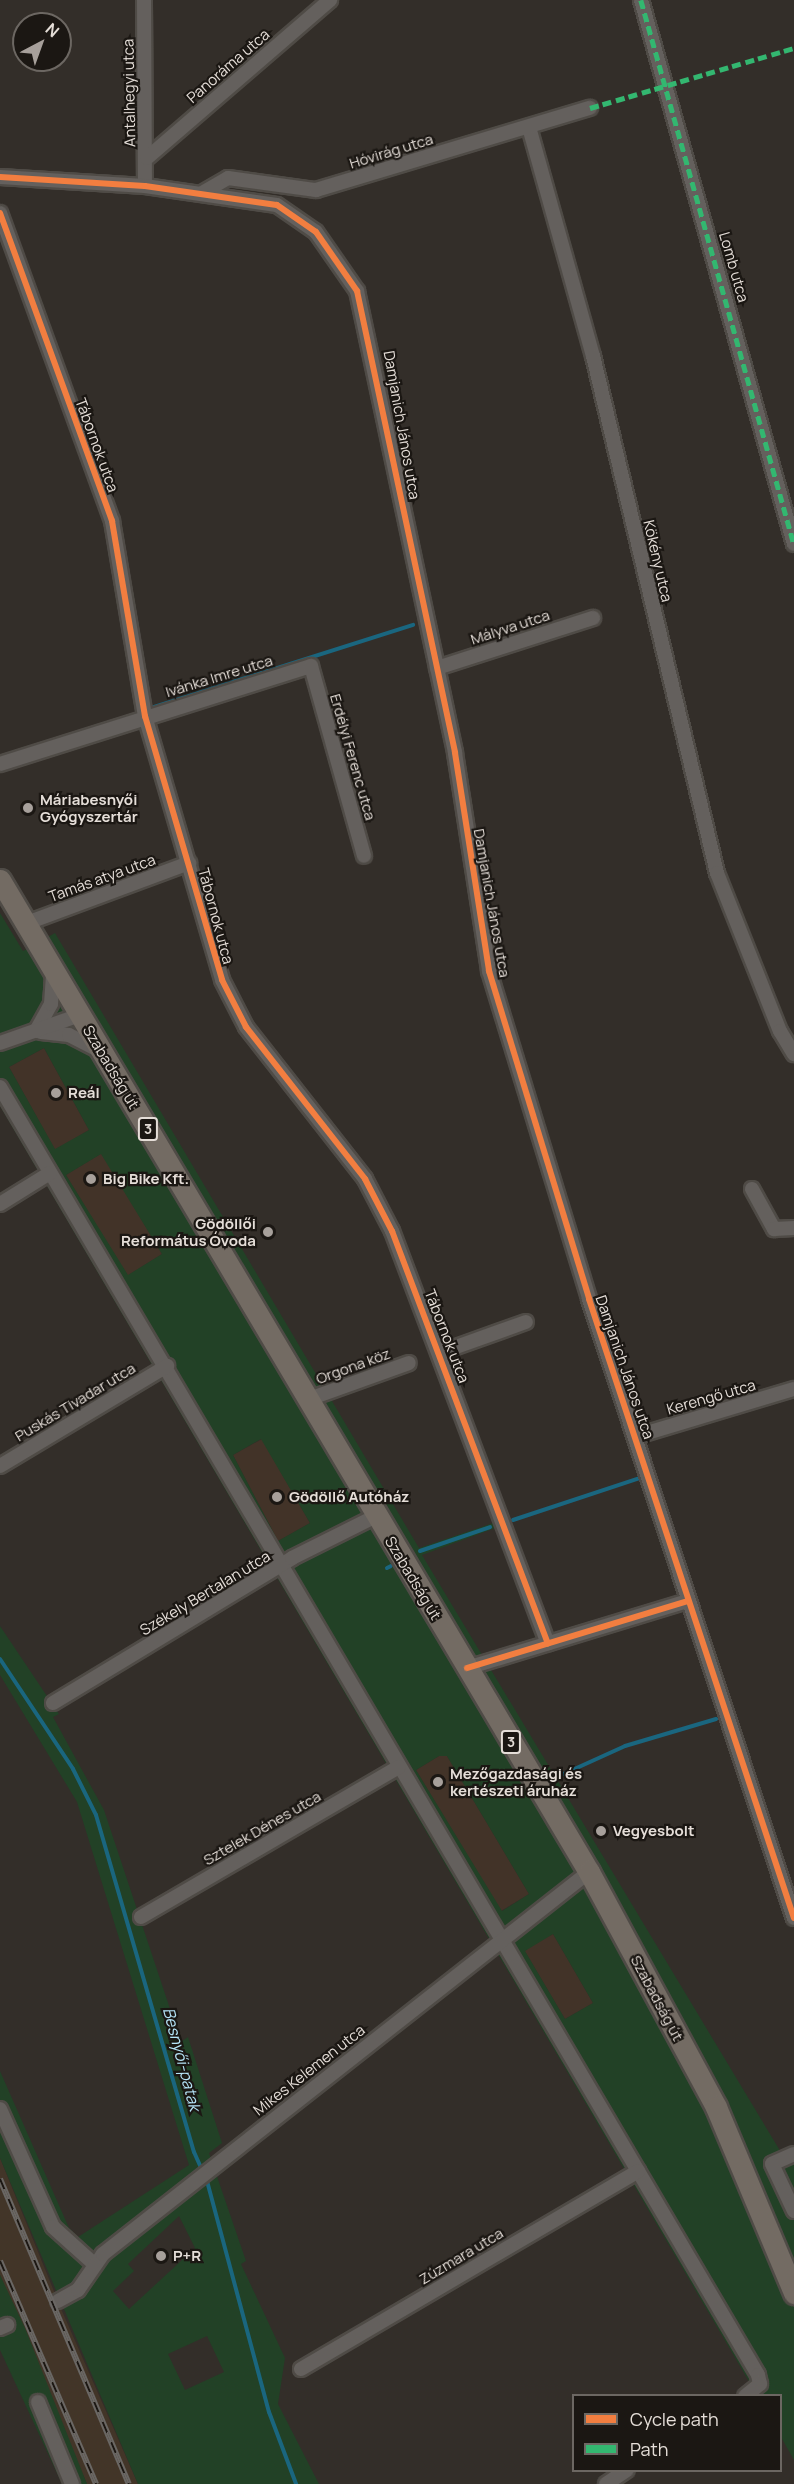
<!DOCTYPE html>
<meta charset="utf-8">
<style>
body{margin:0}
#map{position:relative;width:794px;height:2484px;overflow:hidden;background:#332e29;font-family:Manrope,sans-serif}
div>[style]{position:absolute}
.commercial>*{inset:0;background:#423328}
.built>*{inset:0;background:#423528}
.green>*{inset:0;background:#224126}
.stream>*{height:4px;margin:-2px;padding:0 2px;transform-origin:2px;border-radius:2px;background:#1a667f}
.roads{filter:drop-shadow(2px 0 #4f4b46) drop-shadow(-2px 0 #4f4b46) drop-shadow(0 2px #4f4b46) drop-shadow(0 -2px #4f4b46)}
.street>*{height:14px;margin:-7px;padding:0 7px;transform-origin:7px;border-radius:7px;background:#64605d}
.primary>*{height:21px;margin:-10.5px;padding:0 10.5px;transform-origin:10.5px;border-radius:10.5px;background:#736b63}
.rail>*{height:6px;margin-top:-3px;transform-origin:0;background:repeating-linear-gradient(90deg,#1b1713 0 11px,#6a6764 0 22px);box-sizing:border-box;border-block:2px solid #6a6764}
.quiet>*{height:4.5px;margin-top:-2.25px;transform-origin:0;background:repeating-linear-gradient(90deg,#33b770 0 9px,transparent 0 13.5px)}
.cycleway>*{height:6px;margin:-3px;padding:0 3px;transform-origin:3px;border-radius:3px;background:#f27e40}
.dots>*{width:16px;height:16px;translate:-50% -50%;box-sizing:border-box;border:3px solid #1b1713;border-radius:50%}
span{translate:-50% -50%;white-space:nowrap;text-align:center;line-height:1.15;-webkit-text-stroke:4.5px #1b1713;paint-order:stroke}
.shield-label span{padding:2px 4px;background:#1b1713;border:2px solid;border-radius:4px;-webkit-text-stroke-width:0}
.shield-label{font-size:14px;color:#e5ded8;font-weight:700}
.street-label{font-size:15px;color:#e5ded8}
.poi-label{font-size:15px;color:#e5ded8;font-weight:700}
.left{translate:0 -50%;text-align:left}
.right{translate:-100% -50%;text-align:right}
.water-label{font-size:16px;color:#b5e4f7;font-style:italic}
.legend{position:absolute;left:572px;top:2394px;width:210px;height:78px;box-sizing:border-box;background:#1b1713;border:2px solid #6c6762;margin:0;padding:8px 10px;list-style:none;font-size:18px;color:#e5ded8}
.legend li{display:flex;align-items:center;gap:12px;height:30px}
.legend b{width:30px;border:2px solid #6c6762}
.north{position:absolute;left:12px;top:12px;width:60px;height:60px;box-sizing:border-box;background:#1b1713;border:2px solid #6c6762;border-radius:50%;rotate:41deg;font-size:16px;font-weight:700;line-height:24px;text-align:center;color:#e5ded8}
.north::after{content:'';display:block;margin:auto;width:21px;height:27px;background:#a7a09b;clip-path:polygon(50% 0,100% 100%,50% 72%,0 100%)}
</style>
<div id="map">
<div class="commercial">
<i style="clip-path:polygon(44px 1048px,89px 1130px,55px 1150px,9px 1067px)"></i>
<i style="clip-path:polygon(102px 1153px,162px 1254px,127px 1276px,66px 1175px)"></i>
<i style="clip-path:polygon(262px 1439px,310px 1523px,278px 1541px,233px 1455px)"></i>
<i style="clip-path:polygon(439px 1756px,447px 1756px,529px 1894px,501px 1911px,416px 1770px)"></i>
<i style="clip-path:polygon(553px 1934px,593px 2003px,565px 2019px,524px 1950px)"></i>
</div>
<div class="built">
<i style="clip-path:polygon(0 2158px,62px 2311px,138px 2484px,87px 2484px,39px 2372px,0 2275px)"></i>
</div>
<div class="green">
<i style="clip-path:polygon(evenodd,0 913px,23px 951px,55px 933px,419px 1548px,496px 1522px,498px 1527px,422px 1555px,782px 2154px,794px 2148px,794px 2460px,781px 2437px,780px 2396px,757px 2395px,0 1106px,0 913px,44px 1048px,89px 1130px,55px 1149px,9px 1067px,44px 1048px,0 913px,101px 1154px,162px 1254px,128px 1275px,66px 1175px,101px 1154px,0 913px,261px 1439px,310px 1523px,278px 1541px,233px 1455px,261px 1439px,0 913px,439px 1756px,447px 1756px,529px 1894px,502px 1911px,416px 1770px,439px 1756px,0 913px,553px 1934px,593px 2003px,565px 2019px,525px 1951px,553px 1934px)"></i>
<i style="clip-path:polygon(evenodd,0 1626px,59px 1714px,53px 1717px,104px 1810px,181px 2042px,188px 2037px,222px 2143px,209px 2153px,246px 2261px,241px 2264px,285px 2358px,278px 2404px,319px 2484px,138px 2484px,0 2158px,0 2071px,69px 2228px,78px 2237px,189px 2165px,77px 1802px,0 1675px,0 1626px,179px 2216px,195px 2248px,129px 2309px,113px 2291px,134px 2271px,128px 2264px,179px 2216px,0 1626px,207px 2336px,224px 2372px,185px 2390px,168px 2354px,207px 2336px)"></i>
<i style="clip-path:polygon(0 2275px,25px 2328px,87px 2484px,62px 2484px,0 2350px)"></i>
</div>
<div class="stream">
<i style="left:151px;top:708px;width:275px;rotate:-17.6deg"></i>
<i style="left:513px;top:1520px;width:134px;rotate:-18.3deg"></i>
<i style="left:420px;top:1551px;width:74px;rotate:-18.9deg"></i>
<i style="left:387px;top:1568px;width:4px;rotate:-27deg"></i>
<i style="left:0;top:1659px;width:132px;rotate:56.4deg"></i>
<i style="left:73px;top:1769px;width:51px;rotate:63.4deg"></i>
<i style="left:96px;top:1815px;width:351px;rotate:73.8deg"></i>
<i style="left:194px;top:2152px;width:32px;rotate:66deg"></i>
<i style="left:207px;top:2181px;width:239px;rotate:75deg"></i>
<i style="left:269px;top:2412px;width:77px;rotate:69.4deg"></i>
<i style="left:559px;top:1776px;width:72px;rotate:-24.4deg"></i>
<i style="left:625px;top:1746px;width:95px;rotate:-16.5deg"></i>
</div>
<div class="roads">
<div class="street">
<i style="left:144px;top:0;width:186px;rotate:89.7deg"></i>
<i style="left:641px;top:0;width:565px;rotate:74.29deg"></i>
<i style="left:529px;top:127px;width:238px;rotate:74.4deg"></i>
<i style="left:593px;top:356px;width:532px;rotate:76.51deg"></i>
<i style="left:717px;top:873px;width:170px;rotate:68.3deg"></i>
<i style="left:780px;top:1031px;width:27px;rotate:59deg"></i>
<i style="left:147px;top:158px;width:242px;rotate:-40.8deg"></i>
<i style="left:0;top:177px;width:145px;rotate:3.6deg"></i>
<i style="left:145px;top:186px;width:133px;rotate:8.2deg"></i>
<i style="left:277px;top:205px;width:47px;rotate:34.7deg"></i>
<i style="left:316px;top:232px;width:72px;rotate:55.2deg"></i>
<i style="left:357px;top:291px;width:472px;rotate:78deg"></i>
<i style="left:455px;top:753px;width:221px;rotate:81.1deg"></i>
<i style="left:489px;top:971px;width:343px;rotate:73deg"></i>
<i style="left:589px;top:1299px;width:652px;rotate:71.68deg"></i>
<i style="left:202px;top:193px;width:30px;rotate:-30deg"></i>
<i style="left:228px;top:178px;width:89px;rotate:7.8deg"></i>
<i style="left:316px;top:190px;width:286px;rotate:-16.7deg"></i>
<i style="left:0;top:213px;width:328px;rotate:70deg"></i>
<i style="left:112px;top:521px;width:198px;rotate:80.4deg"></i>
<i style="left:145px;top:716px;width:275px;rotate:73.7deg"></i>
<i style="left:222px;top:980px;width:53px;rotate:62.9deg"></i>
<i style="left:246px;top:1027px;width:193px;rotate:51.9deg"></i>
<i style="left:365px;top:1179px;width:59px;rotate:62.6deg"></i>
<i style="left:392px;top:1231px;width:441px;rotate:69.3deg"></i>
<i style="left:437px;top:668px;width:164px;rotate:-17.8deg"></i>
<i style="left:0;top:764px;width:326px;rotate:-17.5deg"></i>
<i style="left:311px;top:666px;width:197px;rotate:74.4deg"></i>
<i style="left:27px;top:923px;width:173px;rotate:-20.3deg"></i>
<i style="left:36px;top:1031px;width:31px;rotate:-61deg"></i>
<i style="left:51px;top:1004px;width:30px;rotate:-86deg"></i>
<i style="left:41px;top:1032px;width:28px;rotate:6deg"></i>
<i style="left:69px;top:1035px;width:34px;rotate:27deg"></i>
<i style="left:0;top:1043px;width:85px;rotate:-19.3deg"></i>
<i style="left:0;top:1087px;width:1494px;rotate:59.52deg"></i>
<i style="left:758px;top:2375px;width:9px;rotate:77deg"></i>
<i style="left:760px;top:2384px;width:19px;rotate:141deg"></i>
<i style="left:752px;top:1189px;width:46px;rotate:61.2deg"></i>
<i style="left:774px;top:1229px;width:20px;rotate:-3deg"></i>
<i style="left:0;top:1204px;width:59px;rotate:-31.8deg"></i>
<i style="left:442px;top:1352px;width:89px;rotate:-19.7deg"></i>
<i style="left:309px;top:1399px;width:106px;rotate:-19.8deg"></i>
<i style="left:637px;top:1436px;width:164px;rotate:-16.7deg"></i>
<i style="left:0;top:1466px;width:195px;rotate:-30.9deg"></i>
<i style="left:467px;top:1668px;width:230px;rotate:-16.9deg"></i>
<i style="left:53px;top:1703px;width:280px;rotate:-31.2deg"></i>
<i style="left:292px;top:1558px;width:94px;rotate:-26.6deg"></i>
<i style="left:141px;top:1917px;width:298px;rotate:-30.2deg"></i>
<i style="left:0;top:2109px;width:129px;rotate:65.8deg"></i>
<i style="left:53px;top:2227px;width:54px;rotate:42deg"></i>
<i style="left:794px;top:2154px;width:24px;rotate:156deg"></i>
<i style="left:772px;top:2164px;width:52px;rotate:64.9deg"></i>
<i style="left:58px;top:2301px;width:23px;rotate:-29deg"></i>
<i style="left:78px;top:2290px;width:44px;rotate:-55.2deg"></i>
<i style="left:103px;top:2254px;width:618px;rotate:-38.17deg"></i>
<i style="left:0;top:2328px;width:8px;rotate:-23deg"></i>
<i style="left:301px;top:2369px;width:391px;rotate:-30.4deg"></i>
<i style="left:38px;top:2402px;width:89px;rotate:67.5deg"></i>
<i style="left:606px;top:2484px;width:25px;rotate:-34deg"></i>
</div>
<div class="primary">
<i style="left:0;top:880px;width:1154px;rotate:59.3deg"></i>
<i style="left:589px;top:1872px;width:267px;rotate:61.6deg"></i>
<i style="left:716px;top:2107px;width:202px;rotate:67.2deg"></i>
</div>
</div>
<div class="rail">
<i style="left:0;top:2179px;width:331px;rotate:67.1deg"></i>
<i style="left:0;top:2261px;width:243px;rotate:66.7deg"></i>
</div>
<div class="quiet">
<i style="left:641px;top:0;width:565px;rotate:74.29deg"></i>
<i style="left:590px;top:108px;width:213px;rotate:-16.4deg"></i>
</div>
<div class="cycleway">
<i style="left:0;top:177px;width:145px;rotate:3.6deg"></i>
<i style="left:145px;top:186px;width:133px;rotate:8.2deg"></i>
<i style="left:277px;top:205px;width:47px;rotate:34.7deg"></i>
<i style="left:316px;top:232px;width:72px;rotate:55.2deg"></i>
<i style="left:357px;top:291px;width:472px;rotate:78deg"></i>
<i style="left:455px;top:753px;width:221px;rotate:81.1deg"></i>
<i style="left:489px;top:971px;width:343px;rotate:73deg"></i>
<i style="left:589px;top:1299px;width:652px;rotate:71.68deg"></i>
<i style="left:0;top:213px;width:328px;rotate:70deg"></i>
<i style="left:112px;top:521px;width:198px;rotate:80.4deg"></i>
<i style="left:145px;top:716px;width:275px;rotate:73.7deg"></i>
<i style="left:222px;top:980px;width:53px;rotate:62.9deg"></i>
<i style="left:246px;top:1027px;width:193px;rotate:51.9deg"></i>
<i style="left:365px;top:1179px;width:59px;rotate:62.6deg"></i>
<i style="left:392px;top:1231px;width:441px;rotate:69.3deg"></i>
<i style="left:467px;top:1668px;width:230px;rotate:-16.9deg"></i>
</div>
<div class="dots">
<i style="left:28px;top:808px;background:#a7a09b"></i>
<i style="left:56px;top:1093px;background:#a7a09b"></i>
<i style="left:91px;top:1179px;background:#a7a09b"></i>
<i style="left:268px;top:1232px;background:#a7a09b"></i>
<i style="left:277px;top:1497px;background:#a7a09b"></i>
<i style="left:438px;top:1782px;background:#a7a09b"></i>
<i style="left:601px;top:1831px;background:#a7a09b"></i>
<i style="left:161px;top:2256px;background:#a7a09b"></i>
</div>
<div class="shield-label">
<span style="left:148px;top:1129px">3</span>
<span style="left:511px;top:1742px">3</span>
</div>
<div class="street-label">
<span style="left:228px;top:66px;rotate:-41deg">Panoráma utca</span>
<span style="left:129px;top:93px;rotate:-91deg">Antalhegyi utca</span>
<span style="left:391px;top:151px;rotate:-17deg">Hóvirág utca</span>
<span style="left:734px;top:267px;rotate:74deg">Lomb utca</span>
<span style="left:402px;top:425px;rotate:80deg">Damjanich János utca</span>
<span style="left:97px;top:445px;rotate:70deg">Tábornok utca</span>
<span style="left:658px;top:561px;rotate:77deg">Kökény utca</span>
<span style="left:510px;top:627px;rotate:-18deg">Mályva utca</span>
<span style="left:219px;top:676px;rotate:-17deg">Ivánka Imre utca</span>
<span style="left:353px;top:757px;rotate:74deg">Erdélyi Ferenc utca</span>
<span style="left:102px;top:878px;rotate:-20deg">Tamás atya utca</span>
<span style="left:492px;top:903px;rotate:80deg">Damjanich János utca</span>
<span style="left:216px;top:916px;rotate:75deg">Tábornok utca</span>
<span style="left:111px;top:1067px;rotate:59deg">Szabadság út</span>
<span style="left:447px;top:1336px;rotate:69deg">Tábornok utca</span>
<span style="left:353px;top:1366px;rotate:-20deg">Orgona köz</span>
<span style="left:625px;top:1367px;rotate:71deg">Damjanich János utca</span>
<span style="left:711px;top:1397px;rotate:-16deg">Kerengő utca</span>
<span style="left:75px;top:1402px;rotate:-31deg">Puskás Tivadar utca</span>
<span style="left:413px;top:1578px;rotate:59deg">Szabadság út</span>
<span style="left:205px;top:1593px;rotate:-31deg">Székely Bertalan utca</span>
<span style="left:262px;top:1828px;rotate:-30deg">Sztelek Dénes utca</span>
<span style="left:657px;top:1998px;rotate:62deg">Szabadság út</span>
<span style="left:309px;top:2070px;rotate:-38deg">Mikes Kelemen utca</span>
<span style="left:461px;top:2256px;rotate:-31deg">Zúzmara utca</span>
</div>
<div class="poi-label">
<span class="left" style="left:40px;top:808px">Máriabesnyői<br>Gyógyszertár</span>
<span class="left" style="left:68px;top:1093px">Reál</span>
<span class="left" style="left:103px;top:1179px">Big Bike Kft.</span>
<span class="right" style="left:256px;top:1232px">Gödöllői<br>Református Óvoda</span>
<span class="left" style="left:289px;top:1497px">Gödöllő Autóház</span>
<span class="left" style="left:450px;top:1782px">Mezőgazdasági és<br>kertészeti áruház</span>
<span class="left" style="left:613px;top:1831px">Vegyesbolt</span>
<span class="left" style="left:173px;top:2256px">P+R</span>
</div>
<div class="water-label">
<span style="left:182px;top:2059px;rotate:75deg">Besnyői-patak</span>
</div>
<ul class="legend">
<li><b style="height:8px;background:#f27e40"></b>Cycle path</li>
<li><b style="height:8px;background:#33b770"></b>Path</li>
</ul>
<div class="north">N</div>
</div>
